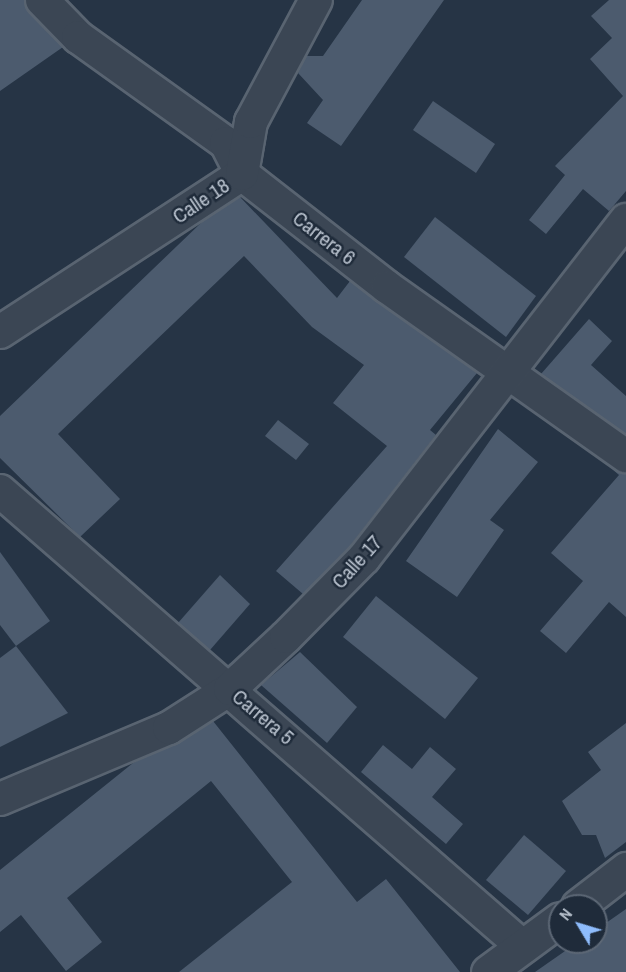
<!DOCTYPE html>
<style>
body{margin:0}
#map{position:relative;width:626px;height:972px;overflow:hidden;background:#263445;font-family:"Archivo Narrow",sans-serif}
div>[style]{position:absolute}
.building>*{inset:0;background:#4c5b6e}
.roads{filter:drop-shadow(2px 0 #596471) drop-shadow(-2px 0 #596471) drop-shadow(0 2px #596471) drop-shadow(0 -2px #596471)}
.minor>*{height:32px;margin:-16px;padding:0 16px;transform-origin:16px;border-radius:16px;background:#3b4654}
.tertiary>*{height:33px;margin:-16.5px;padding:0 16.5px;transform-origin:16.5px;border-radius:16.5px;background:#3b4654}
span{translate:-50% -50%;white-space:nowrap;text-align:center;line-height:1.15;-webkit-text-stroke:5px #1f2b3a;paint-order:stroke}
.street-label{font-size:21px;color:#b8c1cd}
.north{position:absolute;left:548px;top:894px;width:60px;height:60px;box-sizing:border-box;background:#1f2b3a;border:2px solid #5c6775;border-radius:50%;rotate:308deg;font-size:16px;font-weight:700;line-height:24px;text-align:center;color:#b8c1cd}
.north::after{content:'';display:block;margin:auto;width:21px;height:27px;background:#8ebcfc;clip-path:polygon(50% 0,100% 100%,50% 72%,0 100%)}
</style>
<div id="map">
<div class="building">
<i style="clip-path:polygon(0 0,25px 0,29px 13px,63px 47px,0 91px)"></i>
<i style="clip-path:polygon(362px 0,444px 0,341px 146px,307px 123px,323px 100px,298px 73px,306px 56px,323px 56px)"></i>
<i style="clip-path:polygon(609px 0,626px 0,626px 191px,609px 211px,583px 189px,546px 234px,529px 220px,565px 175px,555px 166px,623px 96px,590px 59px,612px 38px,591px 16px)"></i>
<i style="clip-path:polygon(433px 101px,495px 144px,476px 173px,413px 130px)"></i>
<i style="clip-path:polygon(240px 197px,337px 298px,350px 281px,477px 373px,430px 430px,436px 435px,350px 546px,303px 594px,276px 571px,387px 446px,333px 403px,364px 365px,312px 327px,244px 256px,58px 434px,120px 499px,80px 537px,0 458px,0 416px,203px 221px)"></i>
<i style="clip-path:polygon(435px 217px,536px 296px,506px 337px,404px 257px)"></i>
<i style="clip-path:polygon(589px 319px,612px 341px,591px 365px,626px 396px,626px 434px,541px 374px)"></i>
<i style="clip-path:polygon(278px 420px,309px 444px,296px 460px,265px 436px)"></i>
<i style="clip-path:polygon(498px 429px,538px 462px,490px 520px,504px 530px,457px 597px,406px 561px)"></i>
<i style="clip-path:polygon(611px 468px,626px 474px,626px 617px,609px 602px,566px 653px,540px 631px,583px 581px,551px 553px,619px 475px)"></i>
<i style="clip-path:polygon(0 552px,50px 621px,16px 646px,0 625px)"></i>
<i style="clip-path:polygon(220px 575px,250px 604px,210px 650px,178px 623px)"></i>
<i style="clip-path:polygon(376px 596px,478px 678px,445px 719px,343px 637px)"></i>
<i style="clip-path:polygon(16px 646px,68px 713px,0 747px,0 658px)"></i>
<i style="clip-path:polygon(300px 652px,357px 707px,327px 743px,261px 685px)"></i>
<i style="clip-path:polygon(213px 721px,357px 902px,386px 879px,460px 972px,179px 972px,292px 882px,211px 781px,67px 898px,102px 942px,66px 971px,21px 915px,0 932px,0 870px,133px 763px)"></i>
<i style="clip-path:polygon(626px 723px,626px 842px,605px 858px,596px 835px,582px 835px,562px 801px,601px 770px,588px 752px)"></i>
<i style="clip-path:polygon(383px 745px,412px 769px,430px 747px,456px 769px,432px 797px,463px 824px,446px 844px,361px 772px)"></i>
<i style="clip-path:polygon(524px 835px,566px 871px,528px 915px,486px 880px)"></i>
<i style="clip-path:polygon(626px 909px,626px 972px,535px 972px,578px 942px,596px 942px,596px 930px)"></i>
</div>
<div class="roads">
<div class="minor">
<i style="left:42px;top:0;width:52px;rotate:45.8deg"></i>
<i style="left:78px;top:37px;width:182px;rotate:35.6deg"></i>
<i style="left:226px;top:143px;width:35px;rotate:63deg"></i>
<i style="left:242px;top:174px;width:184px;rotate:37.9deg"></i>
<i style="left:387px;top:287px;width:293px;rotate:35.3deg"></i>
<i style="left:0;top:332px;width:289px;rotate:-33.1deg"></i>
<i style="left:242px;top:174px;width:53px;rotate:-80.2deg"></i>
<i style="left:251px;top:122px;width:138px;rotate:-62deg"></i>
<i style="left:0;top:491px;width:694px;rotate:41.08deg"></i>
<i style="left:0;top:799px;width:183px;rotate:-22.8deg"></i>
<i style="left:169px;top:728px;width:72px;rotate:-32.6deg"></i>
<i style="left:230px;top:689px;width:76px;rotate:-42.9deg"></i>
<i style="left:286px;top:637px;width:111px;rotate:-45.4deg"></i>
<i style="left:364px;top:558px;width:428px;rotate:-52.2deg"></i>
</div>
<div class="tertiary">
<i style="left:578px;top:906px;width:61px;rotate:-37.6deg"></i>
<i style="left:488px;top:972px;width:89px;rotate:-36.4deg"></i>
</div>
</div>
<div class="street-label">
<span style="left:201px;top:201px;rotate:-34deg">Calle 18</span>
<span style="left:324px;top:238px;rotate:38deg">Carrera 6</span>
<span style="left:357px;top:562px;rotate:-48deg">Calle 17</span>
<span style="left:263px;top:717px;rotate:40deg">Carrera 5</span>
</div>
<div class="north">N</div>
</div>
